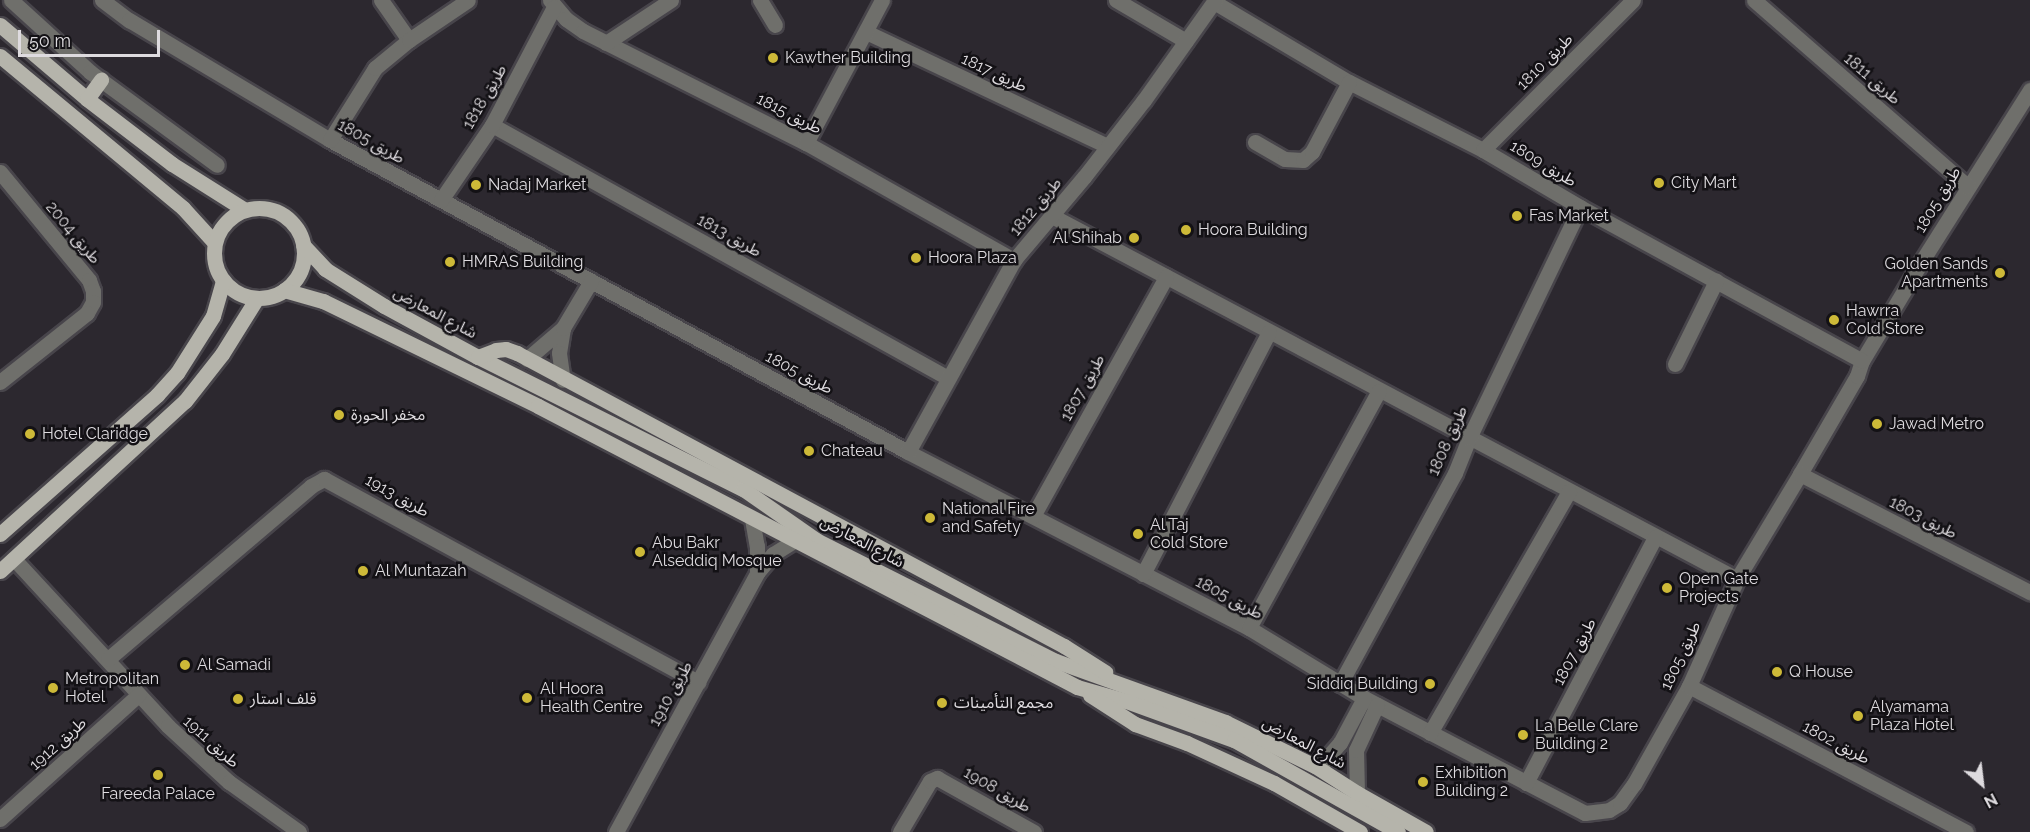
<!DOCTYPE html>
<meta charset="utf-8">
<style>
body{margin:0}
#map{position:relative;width:2030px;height:832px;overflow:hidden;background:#2c282f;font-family:Raleway,"Noto Sans Arabic",sans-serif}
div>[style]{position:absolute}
.roads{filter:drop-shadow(2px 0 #48454b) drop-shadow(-2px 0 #48454b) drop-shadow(0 2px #48454b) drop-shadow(0 -2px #48454b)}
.minor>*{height:15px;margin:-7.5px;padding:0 7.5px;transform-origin:7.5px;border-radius:7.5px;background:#6f6f6b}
.major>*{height:15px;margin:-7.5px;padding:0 7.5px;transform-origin:7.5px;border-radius:7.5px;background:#b5b4ab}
.major>.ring{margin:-7.5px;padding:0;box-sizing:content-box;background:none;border:15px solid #b5b4ab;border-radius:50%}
.dots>*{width:16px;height:16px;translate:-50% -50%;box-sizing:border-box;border:3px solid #131115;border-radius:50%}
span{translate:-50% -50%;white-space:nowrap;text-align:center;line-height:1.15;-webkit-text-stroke:5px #131115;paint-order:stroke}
.poi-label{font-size:16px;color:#dedbdf}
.left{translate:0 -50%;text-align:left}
.right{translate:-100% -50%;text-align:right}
.street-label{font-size:16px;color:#dedbdf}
.north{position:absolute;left:1952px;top:754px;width:60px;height:60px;-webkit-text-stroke:4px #131115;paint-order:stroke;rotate:152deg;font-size:16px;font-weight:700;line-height:24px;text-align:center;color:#dedbdf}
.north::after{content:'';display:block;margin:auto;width:21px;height:27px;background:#dedbdf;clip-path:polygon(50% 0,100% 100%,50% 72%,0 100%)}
.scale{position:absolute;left:18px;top:30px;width:142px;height:27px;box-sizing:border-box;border:3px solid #dedbdf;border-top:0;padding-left:8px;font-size:18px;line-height:21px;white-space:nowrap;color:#dedbdf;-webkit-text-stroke:4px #131115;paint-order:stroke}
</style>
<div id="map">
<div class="roads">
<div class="minor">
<i style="left:11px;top:0;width:107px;rotate:42.3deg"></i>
<i style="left:90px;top:72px;width:157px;rotate:36.2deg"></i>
<i style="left:102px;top:0;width:34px;rotate:37deg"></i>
<i style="left:129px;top:20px;width:234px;rotate:30.8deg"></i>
<i style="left:330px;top:140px;width:657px;rotate:28.36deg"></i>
<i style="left:908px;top:452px;width:384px;rotate:27.3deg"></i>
<i style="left:1249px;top:628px;width:135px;rotate:31.3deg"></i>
<i style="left:1364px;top:698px;width:249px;rotate:27.5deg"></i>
<i style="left:1585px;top:813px;width:24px;rotate:-7deg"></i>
<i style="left:1609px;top:810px;width:13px;rotate:-32deg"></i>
<i style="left:1620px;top:803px;width:24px;rotate:-54deg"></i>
<i style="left:1634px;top:784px;width:112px;rotate:-60.7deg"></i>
<i style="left:1689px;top:686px;width:117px;rotate:-65.8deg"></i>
<i style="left:1737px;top:579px;width:122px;rotate:-59deg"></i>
<i style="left:1800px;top:474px;width:113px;rotate:-59.8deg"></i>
<i style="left:1857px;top:376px;width:16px;rotate:-72deg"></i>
<i style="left:1862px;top:361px;width:113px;rotate:-59.1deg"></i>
<i style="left:1920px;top:264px;width:206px;rotate:-57.7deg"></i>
<i style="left:381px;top:0;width:49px;rotate:55deg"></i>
<i style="left:550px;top:0;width:25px;rotate:50deg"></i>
<i style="left:566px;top:19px;width:21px;rotate:35deg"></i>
<i style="left:583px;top:31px;width:250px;rotate:26.7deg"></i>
<i style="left:806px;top:143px;width:239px;rotate:29.4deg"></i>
<i style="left:760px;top:0;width:29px;rotate:59deg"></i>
<i style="left:1116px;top:0;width:81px;rotate:30.4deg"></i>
<i style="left:1754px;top:0;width:283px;rotate:41.1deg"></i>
<i style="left:1214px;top:2px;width:157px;rotate:30.7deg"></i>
<i style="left:1349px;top:82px;width:150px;rotate:26.9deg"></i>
<i style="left:1483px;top:150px;width:113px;rotate:30.4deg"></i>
<i style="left:1580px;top:207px;width:321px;rotate:28.6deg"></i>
<i style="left:866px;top:32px;width:267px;rotate:25.3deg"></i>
<i style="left:606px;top:43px;width:78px;rotate:-33.5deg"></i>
<i style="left:492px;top:125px;width:521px;rotate:29.02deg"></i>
<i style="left:330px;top:140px;width:85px;rotate:-58deg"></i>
<i style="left:375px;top:68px;width:44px;rotate:-39.5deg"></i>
<i style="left:409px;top:40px;width:71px;rotate:-34.1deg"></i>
<i style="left:1255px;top:142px;width:34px;rotate:30deg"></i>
<i style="left:1285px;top:159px;width:18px;rotate:3deg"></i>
<i style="left:1303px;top:160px;width:12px;rotate:-42deg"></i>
<i style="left:1312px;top:152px;width:79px;rotate:-62.1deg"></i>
<i style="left:806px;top:143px;width:162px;rotate:-62deg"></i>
<i style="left:1483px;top:150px;width:212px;rotate:-45deg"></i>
<i style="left:0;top:172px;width:140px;rotate:50.5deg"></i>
<i style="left:89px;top:280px;width:12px;rotate:70deg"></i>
<i style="left:93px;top:291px;width:11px;rotate:90deg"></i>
<i style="left:93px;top:302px;width:13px;rotate:119deg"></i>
<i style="left:87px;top:313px;width:111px;rotate:141.6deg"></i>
<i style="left:441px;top:200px;width:91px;rotate:-55.8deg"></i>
<i style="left:492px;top:125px;width:133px;rotate:-62.3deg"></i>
<i style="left:1052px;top:216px;width:775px;rotate:27.92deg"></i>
<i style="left:563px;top:328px;width:25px;rotate:99deg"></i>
<i style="left:559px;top:353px;width:27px;rotate:82deg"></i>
<i style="left:527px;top:359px;width:48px;rotate:-40.7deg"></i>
<i style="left:563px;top:328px;width:55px;rotate:-59.2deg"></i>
<i style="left:1675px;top:364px;width:93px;rotate:-63.7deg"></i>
<i style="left:908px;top:452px;width:219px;rotate:-61.1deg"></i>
<i style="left:1014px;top:260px;width:109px;rotate:-49.9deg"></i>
<i style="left:1084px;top:177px;width:98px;rotate:-52.1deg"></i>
<i style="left:1144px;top:100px;width:123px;rotate:-54.6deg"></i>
<i style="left:1800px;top:474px;width:259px;rotate:27.2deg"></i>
<i style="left:1033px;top:516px;width:274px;rotate:-60.9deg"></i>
<i style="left:752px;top:519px;width:27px;rotate:80deg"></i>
<i style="left:757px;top:546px;width:27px;rotate:90deg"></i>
<i style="left:14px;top:559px;width:227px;rotate:47.3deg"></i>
<i style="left:168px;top:726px;width:83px;rotate:42.6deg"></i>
<i style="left:229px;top:782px;width:86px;rotate:35.5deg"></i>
<i style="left:1143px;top:574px;width:273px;rotate:-62.5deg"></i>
<i style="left:1249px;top:628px;width:270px;rotate:-61.3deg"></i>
<i style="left:108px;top:659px;width:267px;rotate:-40.4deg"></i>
<i style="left:311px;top:486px;width:15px;rotate:-28deg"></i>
<i style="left:324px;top:479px;width:426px;rotate:28.5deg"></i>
<i style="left:1340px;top:684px;width:240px;rotate:-61.4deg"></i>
<i style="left:1455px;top:473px;width:38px;rotate:-68deg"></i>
<i style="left:1469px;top:438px;width:256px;rotate:-64.3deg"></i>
<i style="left:1689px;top:686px;width:313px;rotate:27.8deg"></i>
<i style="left:1430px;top:733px;width:279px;rotate:-60.1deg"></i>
<i style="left:1315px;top:766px;width:12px;rotate:-31deg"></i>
<i style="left:1325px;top:760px;width:23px;rotate:-49deg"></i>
<i style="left:1340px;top:743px;width:51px;rotate:-61.9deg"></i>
<i style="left:1526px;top:783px;width:278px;rotate:-62.3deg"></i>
<i style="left:1357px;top:793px;width:43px;rotate:-91.3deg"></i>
<i style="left:1356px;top:750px;width:50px;rotate:-65deg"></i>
<i style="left:0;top:819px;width:186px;rotate:-41.9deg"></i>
<i style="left:616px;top:832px;width:295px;rotate:-61.4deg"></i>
<i style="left:757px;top:573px;width:25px;rotate:-50deg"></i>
<i style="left:773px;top:554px;width:25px;rotate:-32deg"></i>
<i style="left:900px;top:832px;width:59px;rotate:-59.5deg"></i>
<i style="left:930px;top:781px;width:8px;rotate:-23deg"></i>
<i style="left:937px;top:778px;width:111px;rotate:29.1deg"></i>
</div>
<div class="major">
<i style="left:0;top:25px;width:114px;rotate:40.4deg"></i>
<i style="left:87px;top:99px;width:107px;rotate:37.4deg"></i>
<i style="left:172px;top:164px;width:86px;rotate:32.2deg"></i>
<i style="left:0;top:56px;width:238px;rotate:39.7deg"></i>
<i style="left:183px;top:208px;width:47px;rotate:47.6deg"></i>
<i style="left:87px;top:99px;width:24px;rotate:-54deg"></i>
<i class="ring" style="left:214px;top:208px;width:75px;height:75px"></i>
<i style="left:303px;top:245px;width:33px;rotate:47deg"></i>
<i style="left:325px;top:269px;width:70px;rotate:32.1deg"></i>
<i style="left:384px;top:306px;width:107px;rotate:28.5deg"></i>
<i style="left:478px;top:357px;width:296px;rotate:26.5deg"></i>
<i style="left:743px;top:489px;width:89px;rotate:34.9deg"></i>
<i style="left:816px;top:540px;width:269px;rotate:26.8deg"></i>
<i style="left:1056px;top:661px;width:180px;rotate:19.8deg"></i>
<i style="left:1225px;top:722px;width:100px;rotate:26.1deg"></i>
<i style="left:1315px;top:766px;width:50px;rotate:32.7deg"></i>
<i style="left:1357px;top:793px;width:79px;rotate:29.5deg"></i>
<i style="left:284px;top:290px;width:41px;rotate:15.8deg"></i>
<i style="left:323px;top:301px;width:239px;rotate:26deg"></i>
<i style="left:538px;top:406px;width:608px;rotate:27.53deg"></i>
<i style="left:1077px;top:687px;width:51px;rotate:15.9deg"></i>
<i style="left:1126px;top:701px;width:115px;rotate:19.9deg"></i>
<i style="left:1234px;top:740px;width:188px;rotate:29.3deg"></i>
<i style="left:478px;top:357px;width:19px;rotate:-21deg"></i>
<i style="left:496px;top:350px;width:10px;rotate:-6deg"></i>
<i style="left:506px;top:349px;width:12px;rotate:20deg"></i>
<i style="left:517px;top:353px;width:621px;rotate:28.18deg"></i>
<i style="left:1064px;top:646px;width:49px;rotate:32.4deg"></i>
<i style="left:0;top:534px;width:210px;rotate:-41.5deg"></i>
<i style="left:157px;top:395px;width:30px;rotate:-48deg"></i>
<i style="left:177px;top:373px;width:67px;rotate:-57.7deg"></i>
<i style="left:213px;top:316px;width:37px;rotate:-74deg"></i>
<i style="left:0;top:571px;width:251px;rotate:-42.6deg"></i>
<i style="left:185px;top:401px;width:60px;rotate:-51.8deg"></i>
<i style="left:222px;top:354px;width:66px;rotate:-58deg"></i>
<i style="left:1090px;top:695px;width:54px;rotate:32.8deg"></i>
<i style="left:1135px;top:724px;width:55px;rotate:20.1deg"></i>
<i style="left:1187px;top:743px;width:96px;rotate:24.7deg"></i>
<i style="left:1274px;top:783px;width:99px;rotate:29.7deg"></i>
</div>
</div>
<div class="dots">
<i style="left:773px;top:58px;background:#cdb938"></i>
<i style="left:1659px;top:183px;background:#cdb938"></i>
<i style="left:476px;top:185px;background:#cdb938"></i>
<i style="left:1517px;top:216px;background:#cdb938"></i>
<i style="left:1186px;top:230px;background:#cdb938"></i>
<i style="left:1134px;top:238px;background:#cdb938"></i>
<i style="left:916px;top:258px;background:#cdb938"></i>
<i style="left:450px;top:262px;background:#cdb938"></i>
<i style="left:2000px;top:273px;background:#cdb938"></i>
<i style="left:1834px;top:320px;background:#cdb938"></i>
<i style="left:339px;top:415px;background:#cdb938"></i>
<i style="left:1877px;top:424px;background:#cdb938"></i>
<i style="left:30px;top:434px;background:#cdb938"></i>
<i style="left:809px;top:451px;background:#cdb938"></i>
<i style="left:930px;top:518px;background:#cdb938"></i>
<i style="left:1138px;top:534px;background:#cdb938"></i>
<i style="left:640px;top:552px;background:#cdb938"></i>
<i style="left:363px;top:571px;background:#cdb938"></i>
<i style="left:1667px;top:588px;background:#cdb938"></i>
<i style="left:185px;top:665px;background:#cdb938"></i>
<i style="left:1777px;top:672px;background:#cdb938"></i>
<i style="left:1430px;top:684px;background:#cdb938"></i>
<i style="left:53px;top:688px;background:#cdb938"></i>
<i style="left:527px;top:698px;background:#cdb938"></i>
<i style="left:238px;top:699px;background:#cdb938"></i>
<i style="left:942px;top:703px;background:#cdb938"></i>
<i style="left:1858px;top:716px;background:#cdb938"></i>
<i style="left:1523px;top:735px;background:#cdb938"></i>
<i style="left:158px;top:775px;background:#cdb938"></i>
<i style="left:1423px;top:782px;background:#cdb938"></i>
</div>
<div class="poi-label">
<span class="left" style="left:785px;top:58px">Kawther Building</span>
<span class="left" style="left:1671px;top:183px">City Mart</span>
<span class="left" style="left:488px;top:185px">Nadaj Market</span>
<span class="left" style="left:1529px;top:216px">Fas Market</span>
<span class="left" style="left:1198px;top:230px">Hoora Building</span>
<span class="right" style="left:1122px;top:238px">Al Shihab</span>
<span class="left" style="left:928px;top:258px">Hoora Plaza</span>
<span class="left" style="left:462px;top:262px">HMRAS Building</span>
<span class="right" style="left:1988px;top:273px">Golden Sands<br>Apartments</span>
<span class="left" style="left:1846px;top:320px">Hawrra<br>Cold Store</span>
<span class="left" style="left:351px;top:415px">مخفر الحورة</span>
<span class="left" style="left:1889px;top:424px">Jawad Metro</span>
<span class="left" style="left:42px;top:434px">Hotel Claridge</span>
<span class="left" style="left:821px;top:451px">Chateau</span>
<span class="left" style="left:942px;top:518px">National Fire<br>and Safety</span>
<span class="left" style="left:1150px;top:534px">Al Taj<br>Cold Store</span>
<span class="left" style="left:652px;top:552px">Abu Bakr<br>Alseddiq Mosque</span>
<span class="left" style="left:375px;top:571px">Al Muntazah</span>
<span class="left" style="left:1679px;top:588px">Open Gate<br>Projects</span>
<span class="left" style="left:197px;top:665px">Al Samadi</span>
<span class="left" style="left:1789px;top:672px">Q House</span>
<span class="left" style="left:65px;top:688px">Metropolitan<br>Hotel</span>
<span class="right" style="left:1418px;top:684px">Siddiq Building</span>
<span class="left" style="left:540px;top:698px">Al Hoora<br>Health Centre</span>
<span class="left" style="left:250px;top:699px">قلف استار</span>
<span class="left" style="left:954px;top:703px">مجمع التأمينات</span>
<span class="left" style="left:1870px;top:716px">Alyamama<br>Plaza Hotel</span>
<span class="left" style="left:1535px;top:735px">La Belle Clare<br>Building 2</span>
<span class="left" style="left:1435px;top:782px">Exhibition<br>Building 2</span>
<span style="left:158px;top:794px">Fareeda Palace</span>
</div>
<div class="street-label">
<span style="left:1545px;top:62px;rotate:-45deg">طريق 1810</span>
<span style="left:994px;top:73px;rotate:25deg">طريق 1817</span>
<span style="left:1872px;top:79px;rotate:41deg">طريق 1811</span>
<span style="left:485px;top:97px;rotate:-60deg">طريق 1818</span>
<span style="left:789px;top:114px;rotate:27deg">طريق 1815</span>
<span style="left:371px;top:142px;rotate:29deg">طريق 1805</span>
<span style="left:1543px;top:164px;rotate:31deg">طريق 1809</span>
<span style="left:1938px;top:200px;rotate:-59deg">طريق 1805</span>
<span style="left:1036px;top:207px;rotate:-50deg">طريق 1812</span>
<span style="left:73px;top:233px;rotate:50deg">طريق 2004</span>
<span style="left:729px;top:236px;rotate:29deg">طريق 1813</span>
<span style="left:435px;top:313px;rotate:28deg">شارع المعارض</span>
<span style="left:799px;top:373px;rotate:28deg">طريق 1805</span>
<span style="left:1083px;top:388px;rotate:-61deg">طريق 1807</span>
<span style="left:1448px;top:441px;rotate:-66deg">طريق 1808</span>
<span style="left:397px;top:496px;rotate:29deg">طريق 1913</span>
<span style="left:1923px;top:518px;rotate:27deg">طريق 1803</span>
<span style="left:862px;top:542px;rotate:28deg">شارع المعارض</span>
<span style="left:1229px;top:598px;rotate:28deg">طريق 1805</span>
<span style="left:1575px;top:652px;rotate:-62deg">طريق 1807</span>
<span style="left:1681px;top:656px;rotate:-65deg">طريق 1805</span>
<span style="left:671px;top:694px;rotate:-61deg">طريق 1910</span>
<span style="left:211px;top:742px;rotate:42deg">طريق 1911</span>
<span style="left:1304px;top:743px;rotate:28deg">شارع المعارض</span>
<span style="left:1836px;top:743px;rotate:28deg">طريق 1802</span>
<span style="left:58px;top:744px;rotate:-42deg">طريق 1912</span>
<span style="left:997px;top:790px;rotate:30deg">طريق 1908</span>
</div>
<div class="north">N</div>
<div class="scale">50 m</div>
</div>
